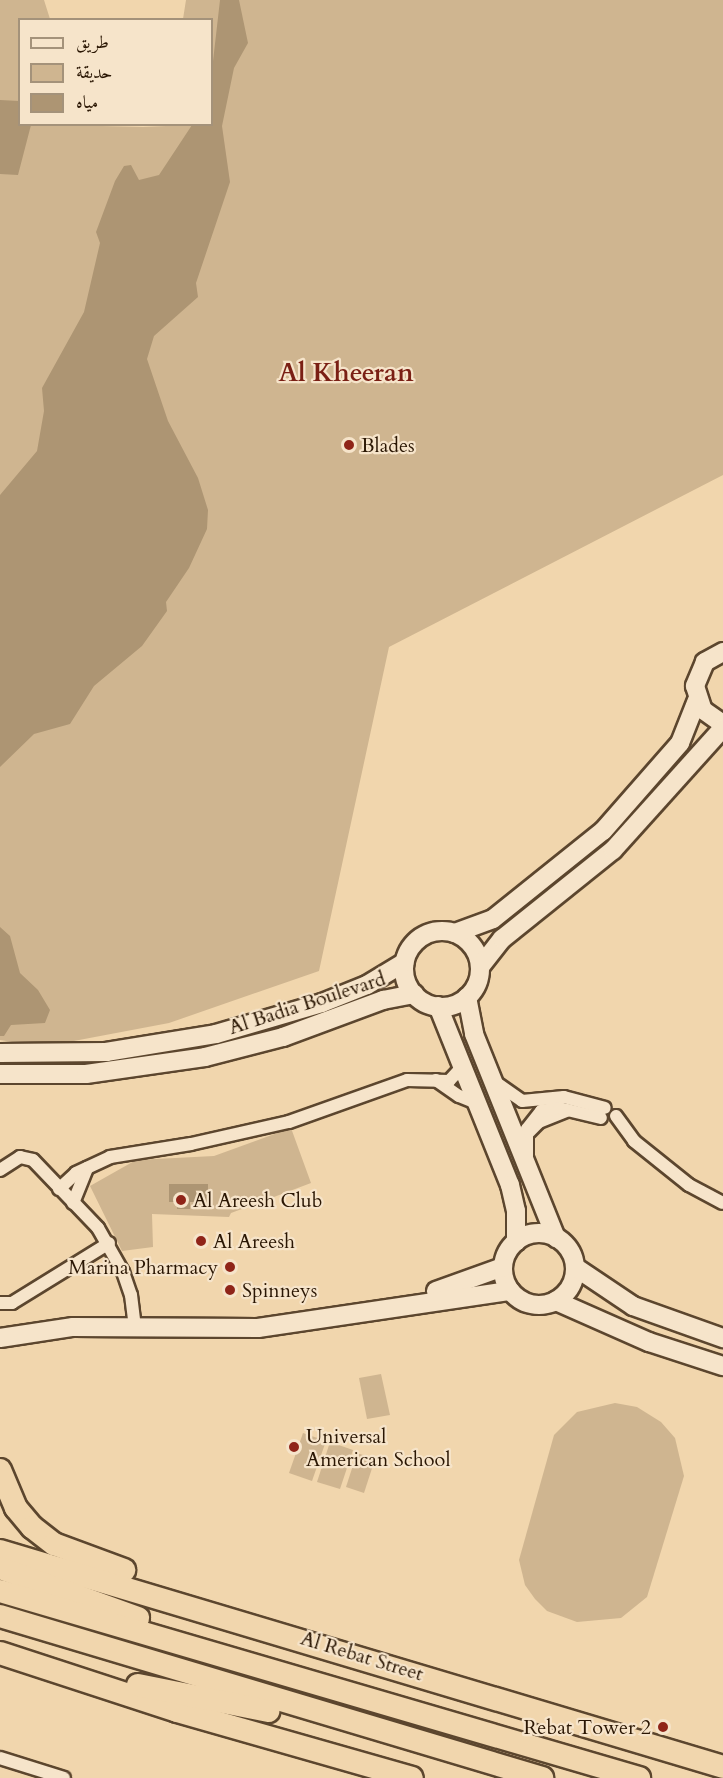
<!DOCTYPE html>
<meta charset="utf-8">
<style>
body{margin:0}
#map{position:relative;width:723px;height:1778px;overflow:hidden;background:#f1d6ad;font-family:Cardo,Amiri,serif}
div>[style]{position:absolute}
.green>*{inset:0;background:#cfb590}
.water>*{inset:0;background:#ad9573}
.roads{filter:drop-shadow(2px 0 #5c462e) drop-shadow(-2px 0 #5c462e) drop-shadow(0 2px #5c462e) drop-shadow(0 -2px #5c462e)}
.street>*{height:12px;margin:-6px;padding:0 6px;transform-origin:6px;border-radius:6px;background:#f6e4ca}
.secondary>*{height:18px;margin:-9px;padding:0 9px;transform-origin:9px;border-radius:9px;background:#f6e4ca}
.secondary>.ring{margin:-9px;padding:0;box-sizing:content-box;background:none;border:18px solid #f6e4ca;border-radius:50%}
.highway>*{height:22px;margin:-11px;padding:0 11px;transform-origin:11px;border-radius:11px;background:#f1d6ad}
.dots>*{width:16px;height:16px;translate:-50% -50%;box-sizing:border-box;border:3px solid #f6e4ca;border-radius:50%}
span{translate:-50% -50%;white-space:nowrap;text-align:center;line-height:1.15;-webkit-text-stroke:4.5px #f6e4ca;paint-order:stroke}
.poi-label{font-size:20px;color:#2a1603}
.left{translate:0 -50%;text-align:left}
.right{translate:-100% -50%;text-align:right}
.street-label{font-size:20px;color:#2a1603}
.district-label{font-size:26px;color:#7a1f14;font-weight:700}
.legend{position:absolute;left:18px;top:18px;width:195px;height:108px;box-sizing:border-box;background:#f6e4ca;border:2px solid #a4927a;margin:0;padding:8px 10px;list-style:none;font-size:18px;color:#2a1603}
.legend li{display:flex;align-items:center;gap:12px;height:30px}
.legend b{width:30px;border:2px solid #a4927a}
</style>
<div id="map">
<div class="green">
<i style="clip-path:polygon(0 0,44px 0,50px 19px,20px 20px,20px 124px,143px 127px,212px 124px,212px 20px,183px 19px,186px 0,723px 0,723px 475px,389px 647px,319px 971px,169px 1023px,42px 1047px,0 1040px)"></i>
<i style="clip-path:polygon(291px 1128px,311px 1183px,231px 1213px,229px 1217px,152px 1214px,153px 1247px,122px 1251px,90px 1186px,136px 1160px,214px 1156px)"></i>
<i style="clip-path:polygon(381px 1374px,390px 1415px,367px 1419px,359px 1378px)"></i>
<i style="clip-path:polygon(615px 1403px,637px 1407px,661px 1422px,675px 1438px,684px 1476px,647px 1597px,621px 1618px,577px 1622px,547px 1611px,535px 1599px,525px 1585px,519px 1560px,554px 1435px,577px 1412px)"></i>
<i style="clip-path:polygon(303px 1433px,326px 1441px,312px 1481px,289px 1473px)"></i>
<i style="clip-path:polygon(330px 1442px,353px 1450px,340px 1489px,317px 1482px)"></i>
<i style="clip-path:polygon(357px 1453px,375px 1459px,364px 1493px,346px 1487px)"></i>
</div>
<div class="water">
<i style="clip-path:polygon(220px 0,239px 0,248px 43px,234px 68px,222px 126px,230px 182px,196px 283px,198px 297px,154px 336px,147px 359px,168px 421px,198px 478px,208px 510px,207px 529px,189px 568px,166px 602px,167px 611px,142px 646px,94px 686px,70px 724px,34px 734px,0 767px,0 495px,37px 451px,44px 411px,42px 388px,84px 312px,100px 243px,96px 232px,115px 181px,124px 166px,131px 165px,139px 180px,159px 175px,192px 125px,212px 124px,212px 70px)"></i>
<i style="clip-path:polygon(0 100px,19px 101px,20px 124px,31px 125px,18px 175px,0 174px)"></i>
<i style="clip-path:polygon(0 927px,10px 936px,20px 973px,38px 990px,50px 1010px,45px 1023px,11px 1025px,4px 1036px,0 1036px)"></i>
<i style="clip-path:polygon(169px 1184px,208px 1184px,208px 1202px,190px 1202px,190px 1209px,177px 1209px,177px 1202px,169px 1202px)"></i>
</div>
<div class="roads">
<div class="street">
<i style="left:436px;top:1080px;width:28px;rotate:35deg"></i>
<i style="left:459px;top:1096px;width:22px;rotate:22deg"></i>
<i style="left:495px;top:1082px;width:33px;rotate:35deg"></i>
<i style="left:522px;top:1101px;width:42px;rotate:-5.4deg"></i>
<i style="left:564px;top:1097px;width:42px;rotate:15deg"></i>
<i style="left:616px;top:1116px;width:31px;rotate:54deg"></i>
<i style="left:634px;top:1141px;width:70px;rotate:38.7deg"></i>
<i style="left:689px;top:1185px;width:38px;rotate:28deg"></i>
<i style="left:529px;top:1132px;width:14px;rotate:-45deg"></i>
<i style="left:539px;top:1122px;width:31px;rotate:-22deg"></i>
<i style="left:527px;top:1158px;width:29px;rotate:-90deg"></i>
<i style="left:527px;top:1129px;width:23px;rotate:-52deg"></i>
<i style="left:541px;top:1111px;width:18px;rotate:-9deg"></i>
<i style="left:559px;top:1108px;width:43px;rotate:13.4deg"></i>
<i style="left:0;top:1170px;width:24px;rotate:-33deg"></i>
<i style="left:20px;top:1157px;width:13px;rotate:13deg"></i>
<i style="left:33px;top:1160px;width:94px;rotate:46.3deg"></i>
<i style="left:98px;top:1228px;width:51px;rotate:60.4deg"></i>
<i style="left:123px;top:1272px;width:24px;rotate:71deg"></i>
<i style="left:131px;top:1295px;width:33px;rotate:83deg"></i>
<i style="left:59px;top:1189px;width:23px;rotate:-43deg"></i>
<i style="left:76px;top:1173px;width:38px;rotate:-25deg"></i>
<i style="left:110px;top:1157px;width:82px;rotate:-9.1deg"></i>
<i style="left:191px;top:1144px;width:100px;rotate:-12.7deg"></i>
<i style="left:289px;top:1122px;width:125px;rotate:-19.6deg"></i>
<i style="left:407px;top:1080px;width:42px;rotate:1.4deg"></i>
<i style="left:449px;top:1081px;width:22px;rotate:-47deg"></i>
<i style="left:73px;top:1203px;width:38px;rotate:-68deg"></i>
<i style="left:0;top:1303px;width:12px"></i>
<i style="left:12px;top:1303px;width:114px;rotate:-31.7deg"></i>
<i style="left:0;top:1758px;width:67px;rotate:17.4deg"></i>
</div>
<div class="secondary">
<i style="left:723px;top:652px;width:21px;rotate:151deg"></i>
<i style="left:705px;top:662px;width:26px;rotate:113deg"></i>
<i style="left:695px;top:686px;width:25px;rotate:72deg"></i>
<i style="left:703px;top:710px;width:24px;rotate:35deg"></i>
<i class="ring" style="left:404px;top:931px;width:58px;height:58px"></i>
<i style="left:455px;top:933px;width:40px;rotate:-20.2deg"></i>
<i style="left:493px;top:919px;width:141px;rotate:-38.7deg"></i>
<i style="left:603px;top:831px;width:117px;rotate:-48.8deg"></i>
<i style="left:680px;top:743px;width:46px;rotate:-68.4deg"></i>
<i style="left:480px;top:967px;width:36px;rotate:-52deg"></i>
<i style="left:502px;top:939px;width:142px;rotate:-38.7deg"></i>
<i style="left:613px;top:850px;width:164px;rotate:-48deg"></i>
<i style="left:467px;top:997px;width:38px;rotate:79deg"></i>
<i style="left:474px;top:1034px;width:220px;rotate:68.1deg"></i>
<i style="left:438px;top:1006px;width:193px;rotate:68.1deg"></i>
<i style="left:510px;top:1185px;width:27px;rotate:77deg"></i>
<i style="left:516px;top:1211px;width:31px;rotate:90deg"></i>
<i style="left:0;top:1053px;width:106px;rotate:-0.5deg"></i>
<i style="left:106px;top:1052px;width:111px;rotate:-9.3deg"></i>
<i style="left:216px;top:1034px;width:110px;rotate:-16.3deg"></i>
<i style="left:322px;top:1003px;width:48px;rotate:-21.8deg"></i>
<i style="left:367px;top:985px;width:44px;rotate:-31.2deg"></i>
<i style="left:0;top:1074px;width:86px"></i>
<i style="left:86px;top:1074px;width:120px;rotate:-8.1deg"></i>
<i style="left:205px;top:1057px;width:81px;rotate:-14.4deg"></i>
<i style="left:283px;top:1037px;width:107px;rotate:-20.3deg"></i>
<i style="left:383px;top:1000px;width:32px;rotate:-11deg"></i>
<i class="ring" style="left:503px;top:1233px;width:54px;height:54px"></i>
<i style="left:575px;top:1267px;width:70px;rotate:33.9deg"></i>
<i style="left:633px;top:1306px;width:96px;rotate:19.6deg"></i>
<i style="left:436px;top:1291px;width:71px;rotate:-19.7deg"></i>
<i style="left:556px;top:1301px;width:102px;rotate:23.8deg"></i>
<i style="left:649px;top:1342px;width:78px;rotate:18deg"></i>
<i style="left:0;top:1338px;width:74px;rotate:-8.6deg"></i>
<i style="left:73px;top:1327px;width:185px;rotate:0.3deg"></i>
<i style="left:258px;top:1328px;width:255px;rotate:-8.4deg"></i>
</div>
<div class="highway">
<i style="left:0;top:1470px;width:41px;rotate:67.2deg"></i>
<i style="left:16px;top:1508px;width:25px;rotate:50deg"></i>
<i style="left:32px;top:1527px;width:28px;rotate:38deg"></i>
<i style="left:54px;top:1544px;width:75px;rotate:20.4deg"></i>
<i style="left:0;top:1551px;width:755px;rotate:16.63deg"></i>
<i style="left:0;top:1568px;width:147px;rotate:19.9deg"></i>
<i style="left:0;top:1591px;width:666px;rotate:16.31deg"></i>
<i style="left:0;top:1616px;width:566px;rotate:16.64deg"></i>
<i style="left:0;top:1653px;width:186px;rotate:18.1deg"></i>
<i style="left:177px;top:1711px;width:244px;rotate:15.9deg"></i>
<i style="left:138px;top:1685px;width:133px;rotate:11.3deg"></i>
</div>
</div>
<div class="dots">
<i style="left:349px;top:445px;background:#8f2418"></i>
<i style="left:181px;top:1200px;background:#8f2418"></i>
<i style="left:201px;top:1241px;background:#8f2418"></i>
<i style="left:230px;top:1267px;background:#8f2418"></i>
<i style="left:230px;top:1290px;background:#8f2418"></i>
<i style="left:294px;top:1447px;background:#8f2418"></i>
<i style="left:663px;top:1727px;background:#8f2418"></i>
</div>
<div class="poi-label">
<span class="left" style="left:361px;top:445px">Blades</span>
<span class="left" style="left:193px;top:1200px">Al Areesh Club</span>
<span class="left" style="left:213px;top:1241px">Al Areesh</span>
<span class="right" style="left:218px;top:1267px">Marina Pharmacy</span>
<span class="left" style="left:242px;top:1290px">Spinneys</span>
<span class="left" style="left:306px;top:1448px">Universal<br>American School</span>
<span class="right" style="left:651px;top:1727px">Rebat Tower 2</span>
</div>
<div class="street-label">
<span style="left:307px;top:1003px;rotate:-18deg">Al Badia Boulevard</span>
<span style="left:362px;top:1656px;rotate:17deg">Al Rebat Street</span>
</div>
<div class="district-label">
<span style="left:346px;top:373px">Al Kheeran</span>
</div>
<ul class="legend">
<li><b style="height:8px;background:#f6e4ca"></b>طريق</li>
<li><b style="height:16px;background:#cfb590"></b>حديقة</li>
<li><b style="height:16px;background:#ad9573"></b>مياه</li>
</ul>
</div>
